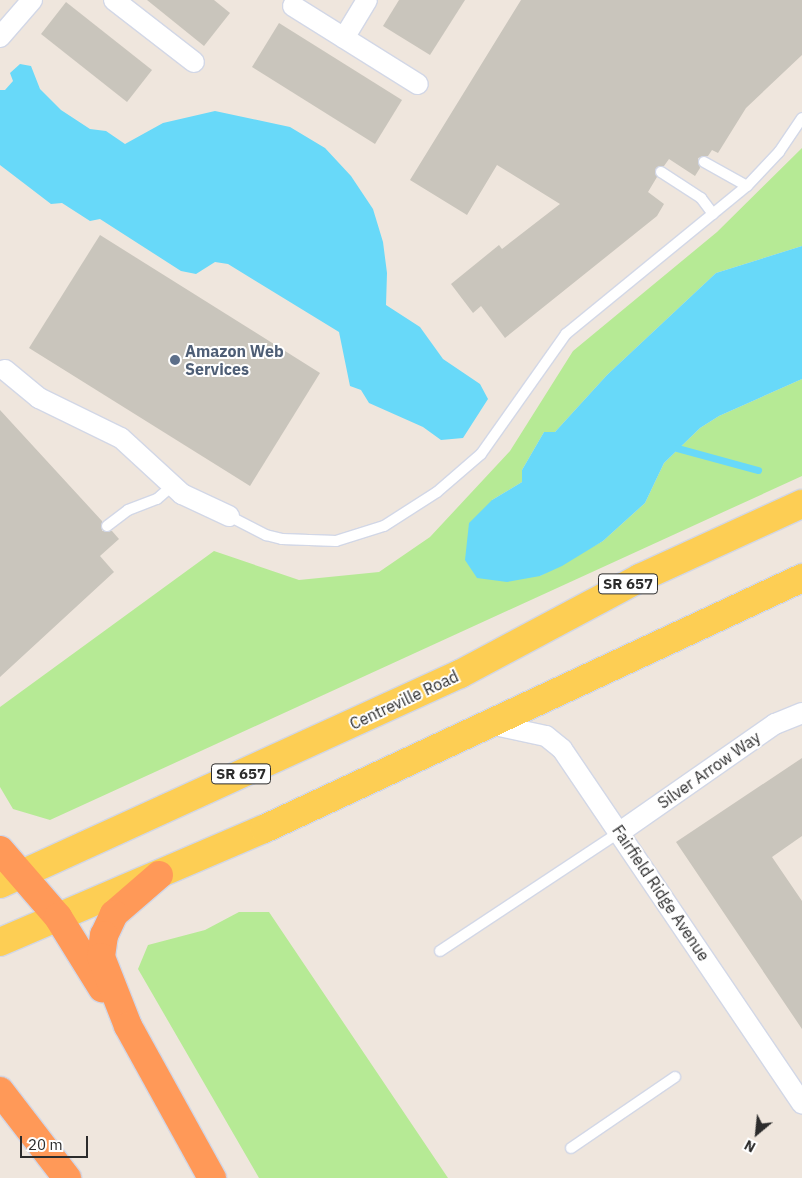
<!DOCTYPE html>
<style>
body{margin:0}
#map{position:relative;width:802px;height:1178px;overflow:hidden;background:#efe6dd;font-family:"IBM Plex Sans",sans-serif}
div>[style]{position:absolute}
.green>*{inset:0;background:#b6ea95}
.water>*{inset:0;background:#68d9f9}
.stream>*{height:7px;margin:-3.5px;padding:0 3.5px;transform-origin:3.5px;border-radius:3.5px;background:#68d9f9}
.building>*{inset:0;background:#c9c5bc}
.roads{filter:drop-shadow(1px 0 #d2d7e6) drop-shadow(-1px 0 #d2d7e6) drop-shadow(0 1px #d2d7e6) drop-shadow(0 -1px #d2d7e6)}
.lane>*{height:10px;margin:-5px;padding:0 5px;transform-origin:5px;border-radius:5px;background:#fff}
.street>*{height:20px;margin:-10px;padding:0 10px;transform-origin:10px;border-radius:10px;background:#fff}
.primary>*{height:28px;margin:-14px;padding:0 14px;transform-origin:14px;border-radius:14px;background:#fdce54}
.highway>*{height:28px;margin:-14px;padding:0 14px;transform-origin:14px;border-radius:14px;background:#ff9958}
.dots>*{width:14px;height:14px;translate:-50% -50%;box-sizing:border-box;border:2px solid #fff;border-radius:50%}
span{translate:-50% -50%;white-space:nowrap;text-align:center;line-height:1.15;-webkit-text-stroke:4px #fff;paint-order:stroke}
.shield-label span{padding:1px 4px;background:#fff;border:1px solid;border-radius:4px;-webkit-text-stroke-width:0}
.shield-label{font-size:15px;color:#2c2c2c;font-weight:700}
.service-label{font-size:16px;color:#4e5e75;font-weight:700}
.left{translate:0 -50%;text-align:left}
.street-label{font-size:16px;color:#2c2c2c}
.north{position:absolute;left:732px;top:1108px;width:50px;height:50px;-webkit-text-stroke:4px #fff;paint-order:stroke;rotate:208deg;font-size:14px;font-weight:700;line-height:20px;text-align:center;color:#2c2c2c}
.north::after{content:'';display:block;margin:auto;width:18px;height:22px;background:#2c2c2c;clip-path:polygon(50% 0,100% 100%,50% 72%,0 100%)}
.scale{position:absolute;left:20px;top:1136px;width:68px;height:22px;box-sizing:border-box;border:2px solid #2c2c2c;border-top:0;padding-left:6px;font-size:15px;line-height:18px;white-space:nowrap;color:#2c2c2c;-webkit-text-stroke:4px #fff;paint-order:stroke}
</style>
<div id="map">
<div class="green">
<i style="clip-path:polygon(802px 148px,802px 246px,716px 273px,607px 375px,555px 432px,544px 432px,522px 470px,522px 482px,492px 500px,540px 576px,603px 541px,645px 503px,664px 463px,700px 428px,719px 416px,802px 379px,802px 476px,50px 820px,13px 809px,0 787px,0 707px,214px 551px,299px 580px,379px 572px,430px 537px,510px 451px,573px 351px,717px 232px)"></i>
<i style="clip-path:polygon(239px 912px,269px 912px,448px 1178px,259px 1178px,138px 969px,148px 945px,205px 930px)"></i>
</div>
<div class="water">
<i style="clip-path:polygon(20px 64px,31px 66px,40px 89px,61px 110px,90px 129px,106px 131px,125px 144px,163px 123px,215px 111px,290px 127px,325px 148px,351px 176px,373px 209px,383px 242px,387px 273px,386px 305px,420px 327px,443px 359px,480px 384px,488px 399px,463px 438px,441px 440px,423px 427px,369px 403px,361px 390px,350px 386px,339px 332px,228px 264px,215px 262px,196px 274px,181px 271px,100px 219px,90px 221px,62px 203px,51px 204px,0 165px,0 90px,5px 90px,13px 81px,10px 73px)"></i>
<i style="clip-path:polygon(802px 246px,802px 379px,719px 416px,700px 428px,664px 463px,645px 503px,603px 541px,562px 566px,540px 576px,507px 582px,477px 578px,465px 560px,469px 523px,492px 500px,522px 482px,522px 470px,544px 432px,555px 432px,607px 375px,716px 273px)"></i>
</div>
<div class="stream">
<i style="left:677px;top:448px;width:84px;rotate:15.2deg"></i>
</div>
<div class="building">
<i style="clip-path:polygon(147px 0,214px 0,230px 13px,204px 46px)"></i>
<i style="clip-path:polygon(399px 0,465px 0,430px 55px,383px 26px)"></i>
<i style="clip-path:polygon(521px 0,802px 0,802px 55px,746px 108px,718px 153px,712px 150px,708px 156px,698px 158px,700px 168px,695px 176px,669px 159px,664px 166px,656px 168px,657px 177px,648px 192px,664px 204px,657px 216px,505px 338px,481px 306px,473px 313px,451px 284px,499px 245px,502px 249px,560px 204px,497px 165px,467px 215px,410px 180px)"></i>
<i style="clip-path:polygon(66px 2px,152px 70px,127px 102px,41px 34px)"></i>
<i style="clip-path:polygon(279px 23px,402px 100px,375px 144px,252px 67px)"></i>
<i style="clip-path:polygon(100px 235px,320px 373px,250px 486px,29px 348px)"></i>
<i style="clip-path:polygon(0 410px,102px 521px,102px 531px,112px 531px,119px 539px,100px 556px,114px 572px,0 677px)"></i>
<i style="clip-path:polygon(802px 758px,802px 836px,772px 857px,802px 901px,802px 1029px,676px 842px)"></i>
</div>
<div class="roads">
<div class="lane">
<i style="left:704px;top:162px;width:49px;rotate:29.2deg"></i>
<i style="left:661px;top:172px;width:48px;rotate:33deg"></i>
<i style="left:701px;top:198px;width:20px;rotate:53deg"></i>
<i style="left:229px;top:516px;width:42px;rotate:27.2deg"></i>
<i style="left:266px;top:535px;width:16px;rotate:14deg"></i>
<i style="left:282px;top:539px;width:54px;rotate:2.1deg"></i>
<i style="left:336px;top:541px;width:50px;rotate:-17.4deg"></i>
<i style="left:384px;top:526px;width:63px;rotate:-32.7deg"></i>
<i style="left:437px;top:492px;width:58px;rotate:-40.8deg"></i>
<i style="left:481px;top:454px;width:147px;rotate:-54.7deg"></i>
<i style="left:566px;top:334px;width:234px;rotate:-39.3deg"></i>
<i style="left:747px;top:186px;width:47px;rotate:-46.7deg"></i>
<i style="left:779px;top:152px;width:41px;rotate:-55.9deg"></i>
<i style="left:107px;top:526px;width:26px;rotate:-37deg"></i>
<i style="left:128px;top:510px;width:31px;rotate:-21deg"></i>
<i style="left:157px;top:499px;width:20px;rotate:-41deg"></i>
<i style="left:440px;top:951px;width:216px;rotate:-33.5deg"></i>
<i style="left:571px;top:1148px;width:126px;rotate:-34.3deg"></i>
</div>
<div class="street">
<i style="left:114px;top:0;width:101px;rotate:37.8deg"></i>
<i style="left:293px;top:6px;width:147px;rotate:32deg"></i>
<i style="left:0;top:37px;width:49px;rotate:-49.1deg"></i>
<i style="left:344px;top:38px;width:44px;rotate:-58.8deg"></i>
<i style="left:5px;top:370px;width:44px;rotate:39.5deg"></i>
<i style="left:39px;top:398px;width:91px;rotate:26deg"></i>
<i style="left:121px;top:438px;width:83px;rotate:42.6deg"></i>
<i style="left:182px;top:494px;width:52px;rotate:25.1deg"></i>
<i style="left:490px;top:724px;width:57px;rotate:12.1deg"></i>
<i style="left:546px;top:736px;width:21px;rotate:39deg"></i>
<i style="left:562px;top:749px;width:428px;rotate:55.9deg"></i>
<i style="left:620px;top:832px;width:189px;rotate:-34.9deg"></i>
<i style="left:775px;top:724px;width:29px;rotate:-22deg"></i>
</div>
<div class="primary">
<i style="left:0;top:884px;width:506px;rotate:-24.54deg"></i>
<i style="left:460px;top:674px;width:204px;rotate:-28.1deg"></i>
<i style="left:640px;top:578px;width:178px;rotate:-24.6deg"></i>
<i style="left:0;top:942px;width:287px;rotate:-23.2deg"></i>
<i style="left:264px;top:829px;width:594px;rotate:-25.01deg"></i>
</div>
<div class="highway">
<i style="left:0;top:850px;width:89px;rotate:49.1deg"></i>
<i style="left:58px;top:917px;width:84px;rotate:58.2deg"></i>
<i style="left:159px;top:875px;width:60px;rotate:139.1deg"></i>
<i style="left:114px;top:914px;width:23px;rotate:115deg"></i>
<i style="left:104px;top:935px;width:22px;rotate:98deg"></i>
<i style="left:101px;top:957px;width:74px;rotate:68.6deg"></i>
<i style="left:128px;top:1026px;width:174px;rotate:61.1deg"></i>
<i style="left:0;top:1091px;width:110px;rotate:52.4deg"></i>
</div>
</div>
<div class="dots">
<i style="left:175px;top:360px;background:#5c6f8a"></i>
</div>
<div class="shield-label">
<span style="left:628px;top:584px">SR 657</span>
<span style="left:241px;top:774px">SR 657</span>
</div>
<div class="service-label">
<span class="left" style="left:185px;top:360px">Amazon Web<br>Services</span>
</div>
<div class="street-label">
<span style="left:404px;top:700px;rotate:-25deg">Centreville Road</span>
<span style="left:709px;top:770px;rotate:-35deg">Silver Arrow Way</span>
<span style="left:661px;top:893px;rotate:56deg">Fairfield Ridge Avenue</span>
</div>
<div class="north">N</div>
<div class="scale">20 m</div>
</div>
